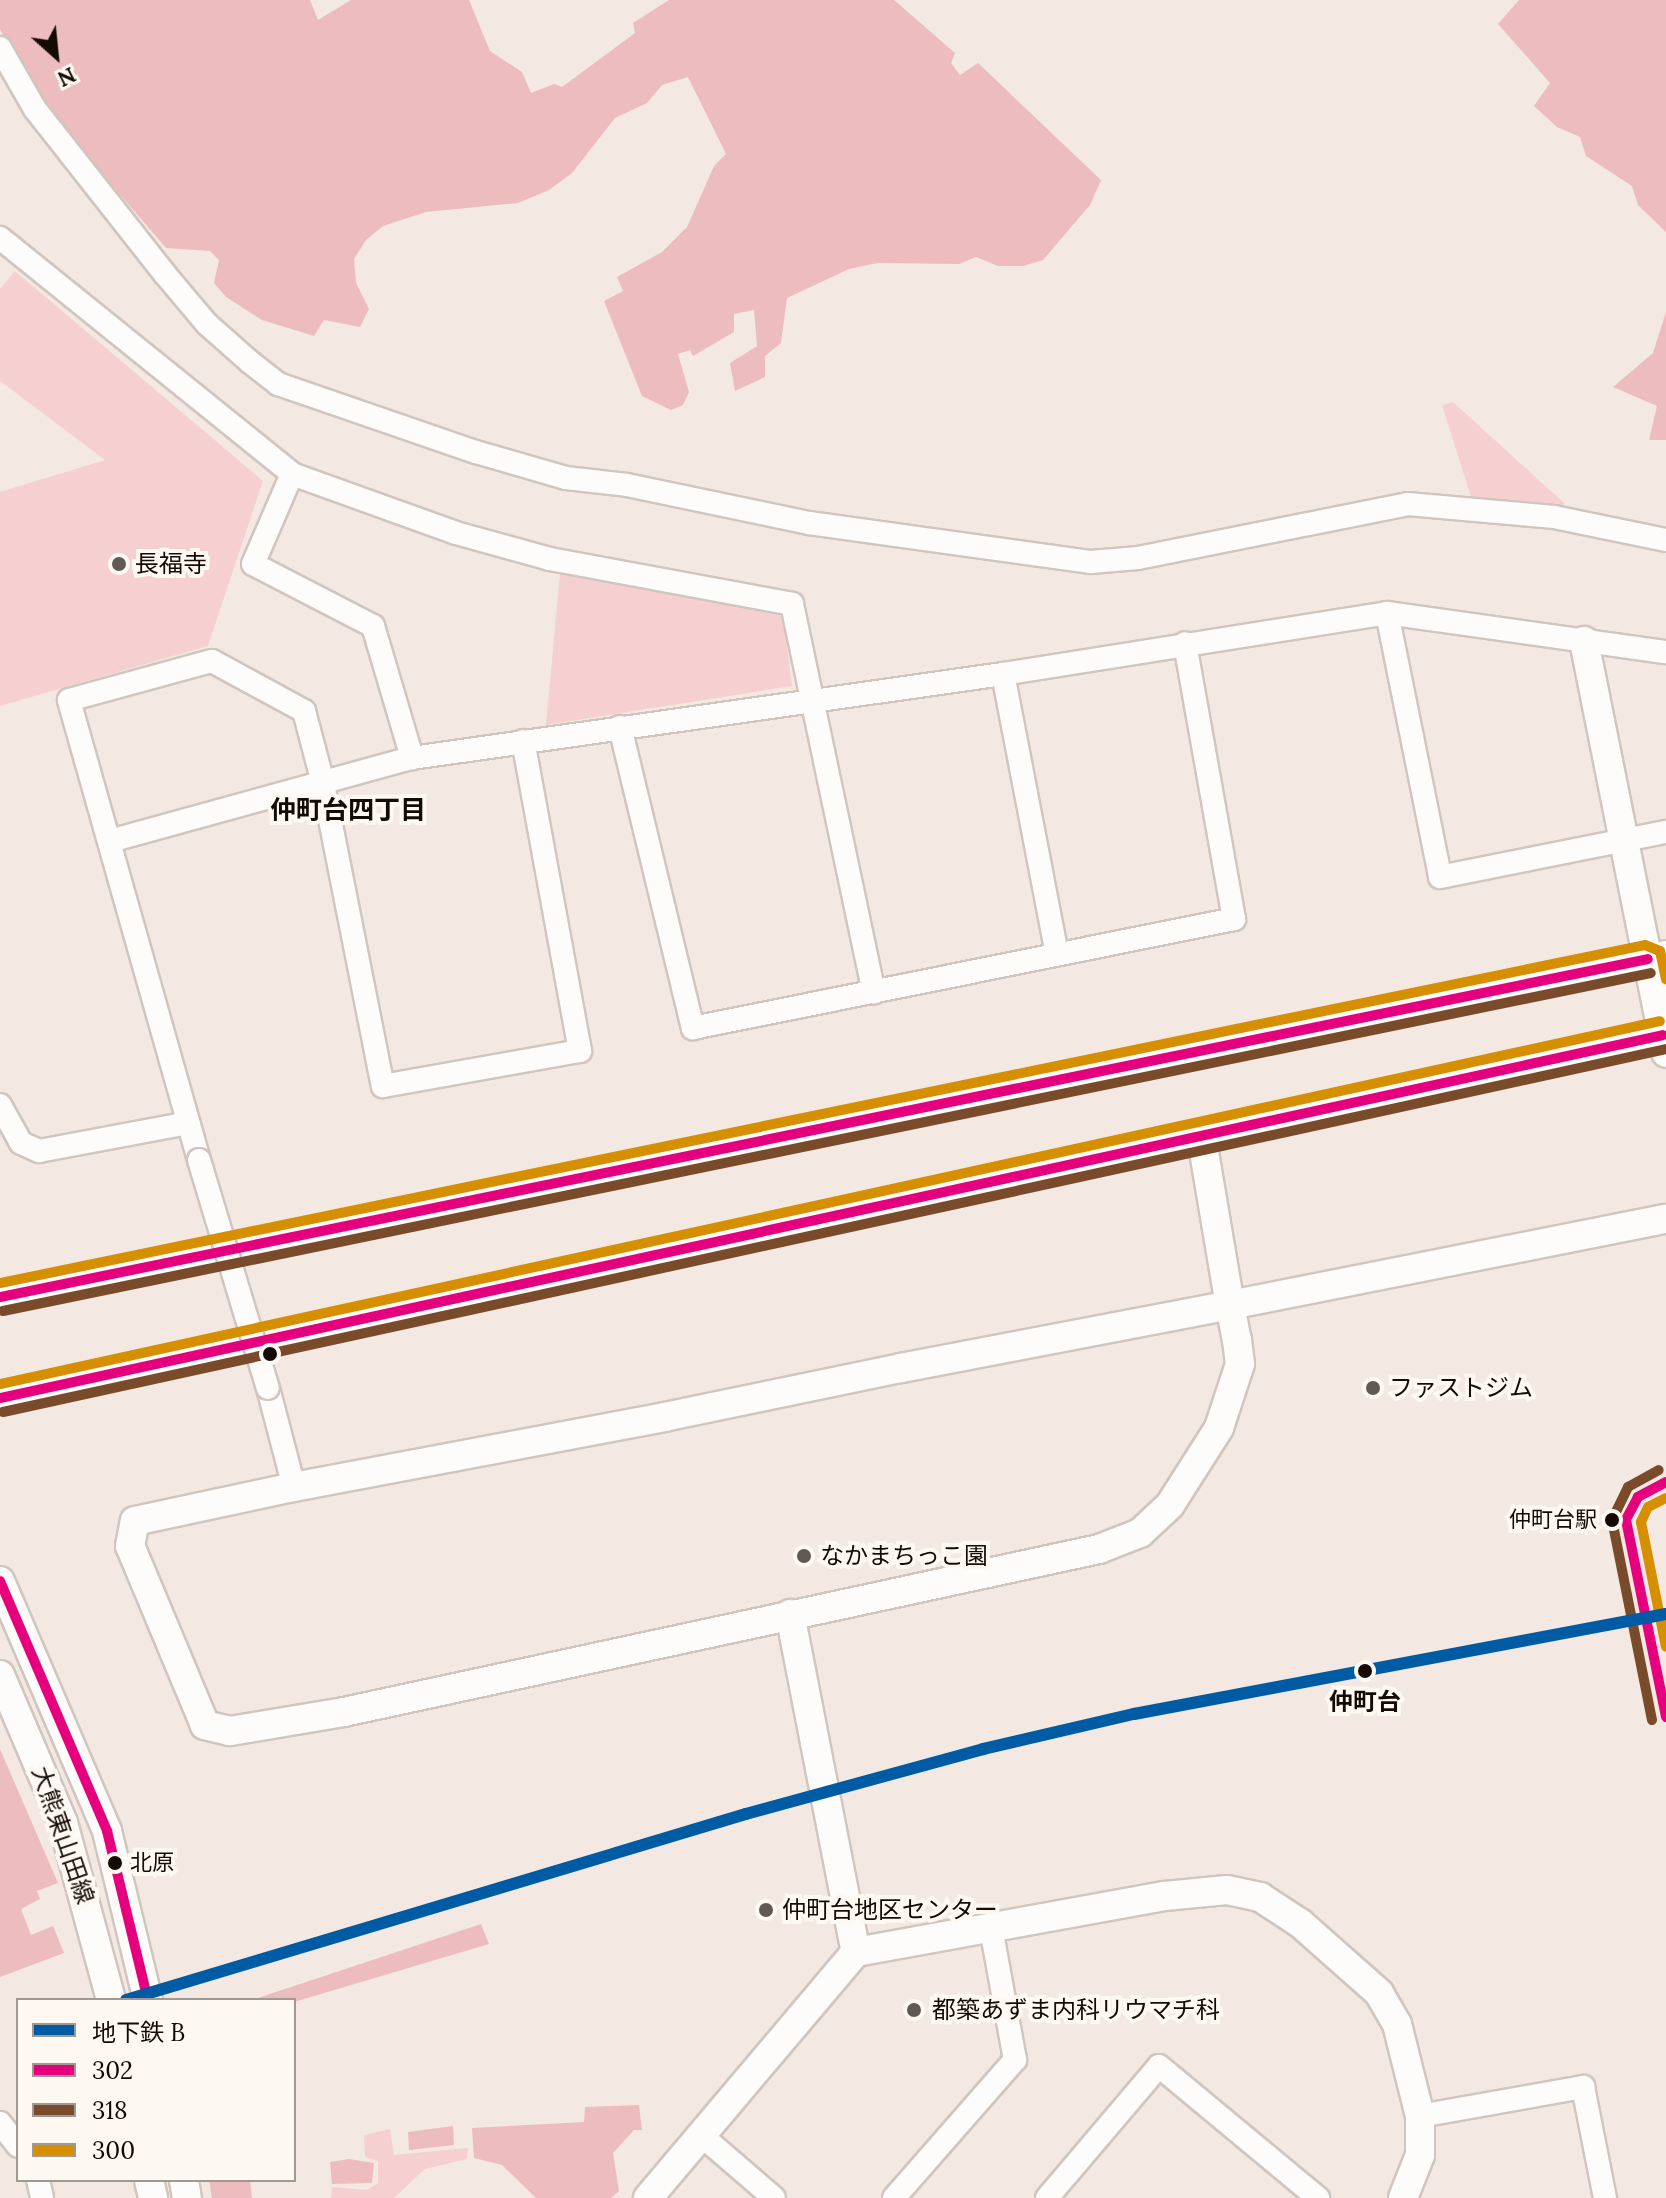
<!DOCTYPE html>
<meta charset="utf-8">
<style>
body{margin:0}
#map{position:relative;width:1666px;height:2198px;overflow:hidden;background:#f3e9e2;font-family:Lora,"Noto Sans JP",serif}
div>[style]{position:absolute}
.green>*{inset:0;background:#f6d0d1}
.forest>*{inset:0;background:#edbcbf}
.roads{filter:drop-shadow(2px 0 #d0c6bf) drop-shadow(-2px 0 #d0c6bf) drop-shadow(0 2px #d0c6bf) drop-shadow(0 -2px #d0c6bf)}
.minor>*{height:22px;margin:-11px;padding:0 11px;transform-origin:11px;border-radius:11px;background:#fdfcfb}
.tertiary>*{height:28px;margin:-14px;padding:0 14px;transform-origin:14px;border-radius:14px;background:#fdfcfb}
.bridges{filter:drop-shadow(2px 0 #d0c6bf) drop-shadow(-2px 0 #d0c6bf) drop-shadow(0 2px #d0c6bf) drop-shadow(0 -2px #d0c6bf)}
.minor-bridge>*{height:22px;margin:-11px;padding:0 11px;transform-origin:11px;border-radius:11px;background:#fdfcfb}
.bus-1>*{height:10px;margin:-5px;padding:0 5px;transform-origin:5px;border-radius:5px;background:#e5007d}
.bus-2>*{height:10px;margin:-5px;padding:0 5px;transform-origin:5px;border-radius:5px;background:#7a4b2a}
.bus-3>*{height:10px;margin:-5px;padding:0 5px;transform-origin:5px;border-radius:5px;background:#d58f01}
.metro-1>*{height:12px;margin:-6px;padding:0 6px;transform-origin:6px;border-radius:6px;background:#005ba5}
.dots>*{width:22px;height:22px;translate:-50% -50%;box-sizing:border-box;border:4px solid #fef8f3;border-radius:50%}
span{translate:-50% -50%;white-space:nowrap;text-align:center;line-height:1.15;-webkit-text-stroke:8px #fef8f3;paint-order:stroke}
.bus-label{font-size:22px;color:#140b04}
.right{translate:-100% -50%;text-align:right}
.left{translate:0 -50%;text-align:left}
.poi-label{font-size:24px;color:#140b04}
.stop-label{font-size:24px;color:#140b04;font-weight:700}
.street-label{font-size:24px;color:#140b04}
.neighbourhood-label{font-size:26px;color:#140b04;font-weight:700}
.legend{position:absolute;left:16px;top:1998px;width:280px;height:184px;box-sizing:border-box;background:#fef8f3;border:2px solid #a09993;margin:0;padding:10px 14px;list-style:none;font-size:24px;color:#140b04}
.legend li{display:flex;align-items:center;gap:16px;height:40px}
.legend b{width:40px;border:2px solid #a09993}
.north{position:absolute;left:16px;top:16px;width:80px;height:80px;-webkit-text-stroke:6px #fef8f3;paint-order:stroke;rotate:153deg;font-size:22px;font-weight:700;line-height:32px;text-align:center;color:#140b04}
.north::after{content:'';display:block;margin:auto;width:28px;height:36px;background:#140b04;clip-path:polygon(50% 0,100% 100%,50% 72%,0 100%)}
</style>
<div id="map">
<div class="green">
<i style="clip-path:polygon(15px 271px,263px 481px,208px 646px,0 706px,0 492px,105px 460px,0 381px,0 289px)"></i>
<i style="clip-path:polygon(1453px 402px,1564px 503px,1562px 509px,1472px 500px,1442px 405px)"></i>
<i style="clip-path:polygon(560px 573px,783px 616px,792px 686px,546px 725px)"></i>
<i style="clip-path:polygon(390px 2129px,394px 2155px,468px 2148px,467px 2159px,425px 2169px,394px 2198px,331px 2198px,332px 2187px,367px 2190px,378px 2183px,378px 2161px,365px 2157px,364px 2135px)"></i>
</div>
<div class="forest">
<i style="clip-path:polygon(0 0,310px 0,318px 20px,351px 0,469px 0,490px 51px,522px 72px,531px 93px,554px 84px,562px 87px,635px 33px,633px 23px,669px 0,894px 0,955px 53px,951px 63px,960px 75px,978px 63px,1101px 180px,1090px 205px,1043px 260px,1023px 266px,998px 266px,976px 257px,959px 264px,878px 263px,849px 269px,787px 298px,781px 343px,765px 356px,765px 377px,735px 391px,730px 363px,757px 346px,754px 310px,734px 314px,734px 332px,693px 356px,690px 350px,678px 354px,689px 392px,683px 405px,671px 410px,642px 396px,604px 301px,623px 291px,617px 277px,662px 252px,687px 227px,714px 166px,726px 154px,688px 77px,662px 85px,647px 103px,615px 118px,572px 173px,549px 190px,518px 203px,426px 212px,383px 226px,366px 240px,354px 259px,356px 283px,369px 309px,360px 327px,324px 320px,314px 336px,262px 320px,226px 297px,214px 283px,219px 260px,210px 251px,166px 248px,55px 119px,18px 67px,0 29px)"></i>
<i style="clip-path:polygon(1519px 0,1666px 0,1666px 232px,1638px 205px,1632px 186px,1586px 156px,1580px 137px,1557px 127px,1534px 106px,1550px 83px,1498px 24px)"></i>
<i style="clip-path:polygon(1666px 312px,1666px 440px,1649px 440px,1657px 406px,1613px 387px,1653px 353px)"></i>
<i style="clip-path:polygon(0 1749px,58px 1883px,37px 1891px,40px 1899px,21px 1909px,31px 1935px,53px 1926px,64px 1953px,0 1977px)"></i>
<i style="clip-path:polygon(481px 1924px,489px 1944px,294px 2002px,252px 2000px)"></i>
<i style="clip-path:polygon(639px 2105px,642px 2130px,634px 2130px,613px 2153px,619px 2191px,611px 2198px,536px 2198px,502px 2165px,474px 2158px,472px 2128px,584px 2122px,585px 2107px)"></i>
<i style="clip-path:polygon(453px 2126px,454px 2145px,409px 2150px,408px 2132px)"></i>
<i style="clip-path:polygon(349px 2159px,374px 2163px,372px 2183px,332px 2184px,330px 2162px)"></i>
<i style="clip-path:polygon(209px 2180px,250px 2180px,252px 2198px,212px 2198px)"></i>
</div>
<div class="roads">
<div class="minor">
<i style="left:0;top:48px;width:70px;rotate:60.2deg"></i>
<i style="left:35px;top:109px;width:209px;rotate:51.8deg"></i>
<i style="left:164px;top:273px;width:67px;rotate:49.9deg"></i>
<i style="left:207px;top:324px;width:57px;rotate:41.5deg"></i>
<i style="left:250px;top:362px;width:36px;rotate:38deg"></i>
<i style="left:278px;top:384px;width:209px;rotate:19deg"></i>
<i style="left:476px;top:452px;width:94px;rotate:16.1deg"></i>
<i style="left:566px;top:478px;width:61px;rotate:6.5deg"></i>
<i style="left:627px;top:485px;width:186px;rotate:11.8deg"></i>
<i style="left:809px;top:523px;width:285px;rotate:7.9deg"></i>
<i style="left:1091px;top:562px;width:47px;rotate:-4.9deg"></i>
<i style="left:1138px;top:558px;width:275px;rotate:-11.3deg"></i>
<i style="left:1408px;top:504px;width:147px;rotate:5.1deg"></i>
<i style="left:1554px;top:517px;width:114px;rotate:11.6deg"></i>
<i style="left:0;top:238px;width:375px;rotate:38.9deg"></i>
<i style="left:292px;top:474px;width:174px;rotate:19.8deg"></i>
<i style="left:456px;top:533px;width:98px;rotate:15.5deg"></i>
<i style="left:550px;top:559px;width:246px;rotate:10.5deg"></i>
<i style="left:792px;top:604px;width:397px;rotate:78.1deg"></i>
<i style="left:292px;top:474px;width:98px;rotate:113.4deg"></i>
<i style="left:253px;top:564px;width:135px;rotate:27.3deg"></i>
<i style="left:373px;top:626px;width:138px;rotate:73.5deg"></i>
<i style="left:1387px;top:613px;width:269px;rotate:78.6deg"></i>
<i style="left:1440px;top:877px;width:230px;rotate:-11.3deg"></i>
<i style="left:1003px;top:674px;width:285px;rotate:79.1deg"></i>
<i style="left:620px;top:727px;width:310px;rotate:76.4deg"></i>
<i style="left:693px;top:1028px;width:552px;rotate:-11.39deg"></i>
<i style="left:1234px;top:919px;width:280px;rotate:-100.1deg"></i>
<i style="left:110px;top:841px;width:313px;rotate:-15.4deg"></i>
<i style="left:412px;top:758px;width:597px;rotate:-8.09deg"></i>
<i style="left:1003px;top:674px;width:389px;rotate:-9deg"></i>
<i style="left:1387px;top:613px;width:282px;rotate:8deg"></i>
<i style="left:0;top:1105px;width:43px;rotate:61.1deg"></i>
<i style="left:21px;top:1143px;width:20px;rotate:24deg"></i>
<i style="left:39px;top:1151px;width:152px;rotate:-10.6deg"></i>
<i style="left:199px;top:1160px;width:478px;rotate:-105.8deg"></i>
<i style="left:69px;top:700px;width:148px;rotate:-15.3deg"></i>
<i style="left:212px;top:661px;width:105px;rotate:28.5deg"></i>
<i style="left:304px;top:711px;width:70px;rotate:75.2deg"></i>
<i style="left:322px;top:779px;width:313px;rotate:78.8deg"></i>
<i style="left:383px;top:1086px;width:200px;rotate:-10.1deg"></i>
<i style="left:580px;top:1051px;width:315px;rotate:-100.4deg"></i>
<i style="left:268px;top:1388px;width:102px;rotate:75.3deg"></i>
<i style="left:1420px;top:2116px;width:166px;rotate:-10.1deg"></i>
<i style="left:1583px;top:2087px;width:113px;rotate:78.8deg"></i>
<i style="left:0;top:2123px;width:29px;rotate:52deg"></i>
<i style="left:701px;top:2135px;width:96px;rotate:40.8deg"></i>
<i style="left:38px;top:2180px;width:18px;rotate:77deg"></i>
<i style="left:894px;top:2198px;width:184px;rotate:-48.8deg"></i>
<i style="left:1015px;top:2060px;width:134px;rotate:-100.3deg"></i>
<i style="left:1047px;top:2198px;width:173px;rotate:-49.7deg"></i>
<i style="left:1159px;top:2066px;width:207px;rotate:39.7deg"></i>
</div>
<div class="tertiary">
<i style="left:1584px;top:641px;width:420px;rotate:78.7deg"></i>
<i style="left:1201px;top:1134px;width:173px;rotate:80.4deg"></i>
<i style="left:1230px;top:1305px;width:36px;rotate:79deg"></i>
<i style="left:1237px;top:1340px;width:24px;rotate:83deg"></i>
<i style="left:1240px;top:1364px;width:67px;rotate:108.2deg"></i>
<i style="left:1219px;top:1428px;width:91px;rotate:122.5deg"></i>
<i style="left:1170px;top:1505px;width:41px;rotate:137deg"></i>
<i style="left:1140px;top:1533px;width:44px;rotate:158.7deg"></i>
<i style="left:1099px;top:1549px;width:772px;rotate:167.82deg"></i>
<i style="left:344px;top:1712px;width:116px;rotate:170.5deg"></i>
<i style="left:230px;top:1731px;width:26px;rotate:-167deg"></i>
<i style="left:205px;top:1725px;width:194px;rotate:-112.7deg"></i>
<i style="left:130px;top:1546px;width:25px;rotate:-79deg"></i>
<i style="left:135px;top:1521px;width:163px;rotate:-12.1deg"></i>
<i style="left:294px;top:1487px;width:377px;rotate:-10.7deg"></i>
<i style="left:664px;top:1417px;width:242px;rotate:-11.7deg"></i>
<i style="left:901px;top:1368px;width:335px;rotate:-10.8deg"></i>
<i style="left:1230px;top:1305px;width:444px;rotate:-11.2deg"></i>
<i style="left:0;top:1297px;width:1701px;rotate:-11.6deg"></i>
<i style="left:0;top:1398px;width:1705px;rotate:-12.29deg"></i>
<i style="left:0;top:1581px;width:272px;rotate:66.8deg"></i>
<i style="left:107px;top:1831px;width:174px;rotate:76.4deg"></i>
<i style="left:790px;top:1614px;width:344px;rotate:79deg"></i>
<i style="left:0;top:1675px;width:161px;rotate:66.9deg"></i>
<i style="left:63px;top:1823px;width:183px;rotate:74.8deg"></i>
<i style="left:149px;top:2180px;width:18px;rotate:77deg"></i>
<i style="left:184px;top:2180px;width:18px;rotate:81deg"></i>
<i style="left:648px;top:2198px;width:322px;rotate:-49.8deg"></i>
<i style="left:856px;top:1952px;width:314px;rotate:-10.3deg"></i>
<i style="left:1165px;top:1896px;width:62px;rotate:-5.5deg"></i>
<i style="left:1227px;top:1890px;width:34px;rotate:12deg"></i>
<i style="left:1260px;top:1897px;width:48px;rotate:33deg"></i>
<i style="left:1300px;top:1923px;width:106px;rotate:41.5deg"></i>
<i style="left:1379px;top:1993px;width:36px;rotate:60deg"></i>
<i style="left:1397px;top:2024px;width:95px;rotate:76deg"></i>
<i style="left:1420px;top:2116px;width:39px;rotate:90deg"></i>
<i style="left:1420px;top:2155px;width:46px;rotate:111.6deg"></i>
</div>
</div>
<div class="bridges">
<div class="minor-bridge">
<i style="left:199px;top:1160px;width:238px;rotate:73.2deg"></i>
</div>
</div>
<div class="bus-1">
<i style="left:0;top:1297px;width:1682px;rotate:-11.59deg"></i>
<i style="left:0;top:1398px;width:1702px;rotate:-12.31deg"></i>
<i style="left:1666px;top:1482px;width:32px;rotate:152deg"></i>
<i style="left:1638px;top:1497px;width:26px;rotate:118deg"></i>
<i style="left:1626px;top:1520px;width:201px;rotate:78.5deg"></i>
<i style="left:0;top:1581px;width:272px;rotate:66.8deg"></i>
<i style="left:107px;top:1831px;width:174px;rotate:76.4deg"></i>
</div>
<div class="bus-2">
<i style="left:3px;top:1311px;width:1682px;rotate:-11.59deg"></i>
<i style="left:3px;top:1412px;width:1702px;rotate:-12.31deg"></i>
<i style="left:1652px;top:1720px;width:204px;rotate:-101.3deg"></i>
<i style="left:1612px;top:1520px;width:37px;rotate:-64deg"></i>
<i style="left:1628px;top:1487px;width:35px;rotate:-29deg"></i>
</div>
<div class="bus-3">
<i style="left:0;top:1283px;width:1679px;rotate:-11.61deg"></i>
<i style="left:1645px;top:945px;width:16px;rotate:22deg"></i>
<i style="left:1660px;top:951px;width:29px;rotate:78deg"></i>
<i style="left:0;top:1384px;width:1699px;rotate:-12.33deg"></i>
<i style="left:1666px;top:1498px;width:20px;rotate:153deg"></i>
<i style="left:1648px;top:1507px;width:17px;rotate:115deg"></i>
<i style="left:1641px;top:1522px;width:127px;rotate:78.7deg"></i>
</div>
<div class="metro-1">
<i style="left:126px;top:2000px;width:647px;rotate:-16.7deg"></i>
<i style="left:746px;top:1814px;width:246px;rotate:-15.3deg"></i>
<i style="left:983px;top:1749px;width:155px;rotate:-13.1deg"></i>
<i style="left:1134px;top:1714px;width:541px;rotate:-10.65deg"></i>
</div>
<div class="dots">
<i style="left:119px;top:564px;background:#625952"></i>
<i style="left:270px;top:1354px;background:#140b04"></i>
<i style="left:1373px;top:1388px;background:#625952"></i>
<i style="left:1612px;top:1520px;background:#140b04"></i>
<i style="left:804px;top:1556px;background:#625952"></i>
<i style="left:1365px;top:1671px;background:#140b04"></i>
<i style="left:115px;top:1863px;background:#140b04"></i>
<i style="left:766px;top:1910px;background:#625952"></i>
<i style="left:914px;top:2010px;background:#625952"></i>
</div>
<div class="bus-label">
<span class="right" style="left:1597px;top:1520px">仲町台駅</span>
<span class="left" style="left:130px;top:1863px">北原</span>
</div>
<div class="poi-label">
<span class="left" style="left:135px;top:564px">長福寺</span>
<span class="left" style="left:1389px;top:1388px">ファストジム</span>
<span class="left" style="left:820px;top:1556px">なかまちっこ園</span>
<span class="left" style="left:782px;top:1910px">仲町台地区センター</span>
<span class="left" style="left:932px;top:2010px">都築あずま内科リウマチ科</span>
</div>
<div class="stop-label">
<span style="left:1365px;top:1702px">仲町台</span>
</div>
<div class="street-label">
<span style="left:63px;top:1835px;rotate:71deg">大熊東山田線</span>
</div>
<div class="neighbourhood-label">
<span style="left:348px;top:810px">仲町台四丁目</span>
</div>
<ul class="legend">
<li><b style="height:10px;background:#005ba5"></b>地下鉄 B</li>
<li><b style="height:10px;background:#e5007d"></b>302</li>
<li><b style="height:10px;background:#7a4b2a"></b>318</li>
<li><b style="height:10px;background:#d58f01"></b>300</li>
</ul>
<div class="north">N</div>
</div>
